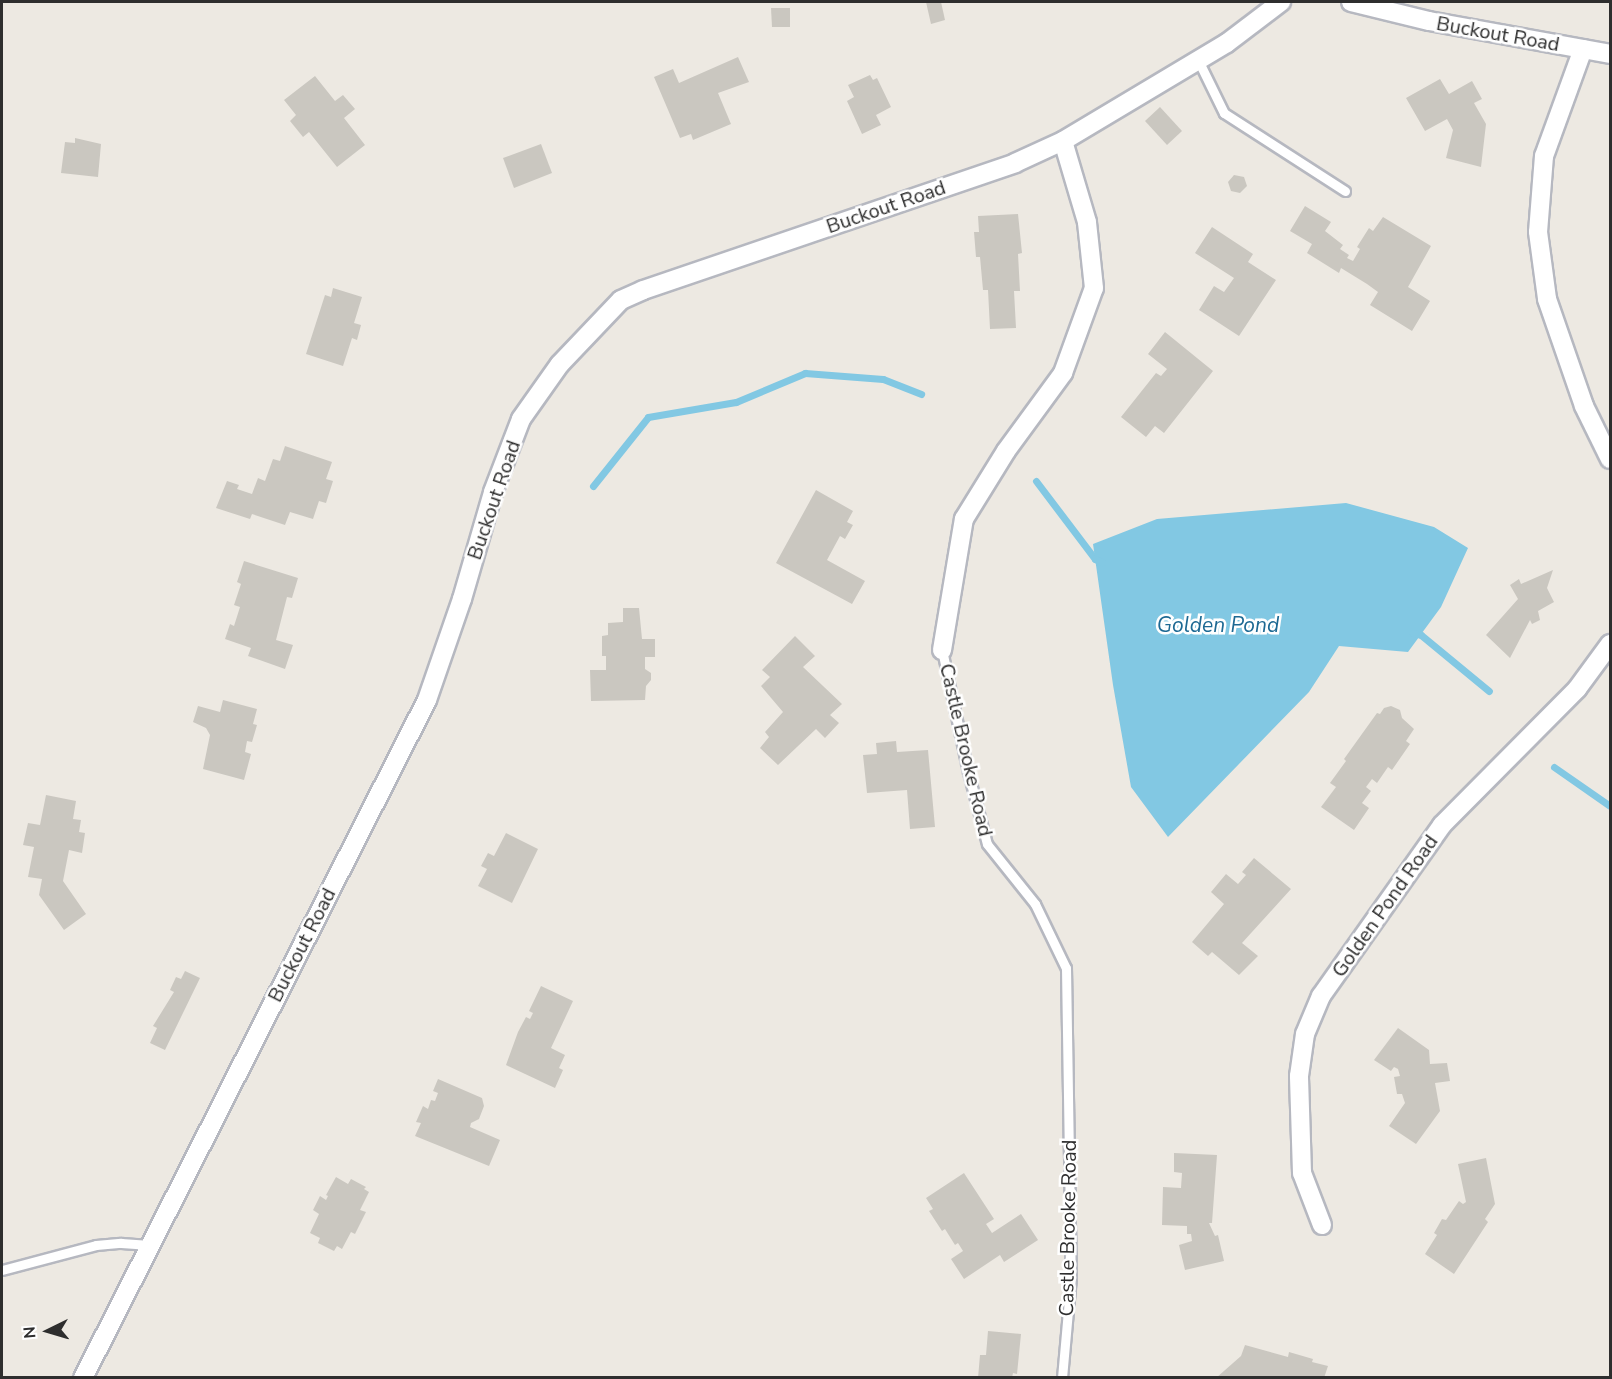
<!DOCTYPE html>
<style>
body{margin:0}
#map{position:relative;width:1612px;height:1379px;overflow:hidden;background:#ede9e2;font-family:"Nunito Sans",sans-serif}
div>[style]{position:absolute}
.water>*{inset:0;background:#82c8e3}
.stream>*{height:7px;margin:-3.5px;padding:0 3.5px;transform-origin:3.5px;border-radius:3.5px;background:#82c8e3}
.building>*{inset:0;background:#cac7c0}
.roads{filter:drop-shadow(2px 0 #b6b8c0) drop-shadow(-2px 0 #b6b8c0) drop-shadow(0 2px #b6b8c0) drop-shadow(0 -2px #b6b8c0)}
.lane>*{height:9px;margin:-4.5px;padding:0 4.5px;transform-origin:4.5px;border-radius:4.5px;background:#fff}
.street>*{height:18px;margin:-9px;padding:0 9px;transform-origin:9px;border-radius:9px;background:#fff}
span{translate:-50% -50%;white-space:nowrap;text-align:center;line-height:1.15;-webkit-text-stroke:5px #fff;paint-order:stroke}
.street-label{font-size:20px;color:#2e2e2e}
.water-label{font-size:21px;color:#1d6993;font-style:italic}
.frame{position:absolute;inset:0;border:3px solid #2e2e2e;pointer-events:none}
.north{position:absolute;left:18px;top:1301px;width:60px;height:60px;-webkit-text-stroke:4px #fff;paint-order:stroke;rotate:265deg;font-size:16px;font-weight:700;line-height:24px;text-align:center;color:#2e2e2e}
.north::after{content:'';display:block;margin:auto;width:21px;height:27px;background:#2e2e2e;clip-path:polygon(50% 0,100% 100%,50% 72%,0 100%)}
</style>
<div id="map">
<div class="water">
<i style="clip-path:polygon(1346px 503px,1434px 527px,1468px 548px,1441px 607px,1408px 652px,1339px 646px,1309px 692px,1168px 837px,1131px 787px,1113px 685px,1093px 544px,1157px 519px)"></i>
</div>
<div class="stream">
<i style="left:1036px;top:481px;width:98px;rotate:52.9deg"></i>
<i style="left:1095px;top:559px;width:8px;rotate:23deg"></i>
<i style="left:593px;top:486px;width:88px;rotate:-51.4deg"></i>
<i style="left:648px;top:417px;width:89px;rotate:-9.7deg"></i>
<i style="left:736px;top:402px;width:75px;rotate:-22.8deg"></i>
<i style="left:805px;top:373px;width:78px;rotate:4.4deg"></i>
<i style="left:883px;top:379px;width:41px;rotate:21.5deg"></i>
<i style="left:1413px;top:633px;width:8px;rotate:14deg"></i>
<i style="left:1421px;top:635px;width:88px;rotate:39.5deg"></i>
<i style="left:1554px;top:767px;width:68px;rotate:34.9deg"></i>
</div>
<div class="building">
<i style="clip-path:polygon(926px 2px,941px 2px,945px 20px,931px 24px)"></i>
<i style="clip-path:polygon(771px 8px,790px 8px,790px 27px,772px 27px)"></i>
<i style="clip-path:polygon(738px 57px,749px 82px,718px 93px,731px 124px,693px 140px,691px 134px,680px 138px,654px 77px,673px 69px,679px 83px)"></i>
<i style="clip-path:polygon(870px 75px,873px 80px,877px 78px,891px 107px,876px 115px,881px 125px,862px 134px,847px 101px,854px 97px,848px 85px)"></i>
<i style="clip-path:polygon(315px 76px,335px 101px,343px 95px,355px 109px,344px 118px,365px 145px,337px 167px,309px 132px,303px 137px,290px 121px,296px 115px,284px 100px)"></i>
<i style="clip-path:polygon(1440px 79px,1449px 94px,1472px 81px,1482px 99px,1474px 103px,1486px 124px,1481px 167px,1446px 158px,1453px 130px,1447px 119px,1425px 131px,1406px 98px)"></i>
<i style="clip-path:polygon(1160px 107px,1182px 131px,1167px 145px,1145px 121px)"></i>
<i style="clip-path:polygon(75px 138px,101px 144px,98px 177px,61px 173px,65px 142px,75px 143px)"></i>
<i style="clip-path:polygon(541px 144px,552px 173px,514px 188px,503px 158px)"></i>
<i style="clip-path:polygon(1234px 175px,1244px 177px,1247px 186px,1240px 193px,1231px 191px,1228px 182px)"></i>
<i style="clip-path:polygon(1305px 206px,1331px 222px,1325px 231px,1343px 245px,1340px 249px,1349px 255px,1347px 258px,1353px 261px,1360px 249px,1357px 247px,1369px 228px,1373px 231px,1383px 217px,1431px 246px,1408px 287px,1430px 301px,1412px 331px,1370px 305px,1378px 292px,1367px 284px,1341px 268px,1339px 273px,1307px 253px,1312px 244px,1290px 231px)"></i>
<i style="clip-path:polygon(1018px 214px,1022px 253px,1018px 254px,1020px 291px,1014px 291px,1016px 328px,990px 329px,988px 290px,983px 290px,980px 257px,976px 257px,974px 232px,979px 232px,978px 216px)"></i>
<i style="clip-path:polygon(1212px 227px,1253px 254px,1248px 262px,1276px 280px,1239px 336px,1199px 310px,1214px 286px,1224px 292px,1234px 278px,1195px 253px)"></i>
<i style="clip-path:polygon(333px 288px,362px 297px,354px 323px,361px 325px,357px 340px,352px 338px,343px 366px,306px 354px,325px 295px,331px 297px)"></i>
<i style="clip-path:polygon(1165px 332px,1213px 371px,1164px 433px,1155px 426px,1146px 437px,1121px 417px,1156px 373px,1161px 376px,1167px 369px,1148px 354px)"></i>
<i style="clip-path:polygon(285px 446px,332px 462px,326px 479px,333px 481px,326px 503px,319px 501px,313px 519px,290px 512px,285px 525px,252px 514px,250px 519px,216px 508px,227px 481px,239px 485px,237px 489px,252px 494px,258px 478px,265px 481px,273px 459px,280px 461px)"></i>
<i style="clip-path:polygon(816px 490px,853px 511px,847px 522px,853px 525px,845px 539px,840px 536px,827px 560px,865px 581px,852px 604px,776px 563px)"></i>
<i style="clip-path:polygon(244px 561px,298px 578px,292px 598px,287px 597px,276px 640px,293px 645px,285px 669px,248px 656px,251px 648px,225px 639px,230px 624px,234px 626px,240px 607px,234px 605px,241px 584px,237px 582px)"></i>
<i style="clip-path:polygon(1553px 570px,1547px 588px,1554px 602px,1538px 611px,1540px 620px,1532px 624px,1530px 620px,1510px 658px,1486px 635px,1518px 599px,1510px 585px,1519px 579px,1521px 584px)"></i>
<i style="clip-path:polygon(623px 608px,639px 608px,642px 639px,655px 639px,655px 657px,645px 657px,645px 669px,651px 673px,651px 680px,646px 686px,645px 700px,591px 701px,590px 670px,606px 670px,606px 656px,602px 656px,602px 636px,608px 635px,608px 623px,623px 622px)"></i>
<i style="clip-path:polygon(795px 636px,815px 656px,803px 667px,842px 704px,830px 715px,839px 723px,825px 738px,816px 729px,778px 765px,760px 748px,769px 737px,765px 732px,783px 712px,761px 686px,770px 677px,762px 670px)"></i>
<i style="clip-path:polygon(223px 700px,257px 709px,253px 724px,257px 725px,252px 742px,247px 741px,245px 752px,251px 754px,244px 780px,203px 769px,210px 735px,206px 728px,193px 722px,198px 706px,220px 712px)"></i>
<i style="clip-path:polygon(1391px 706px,1400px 710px,1402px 718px,1414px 729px,1406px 741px,1410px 744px,1392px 770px,1388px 767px,1377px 783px,1372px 779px,1366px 787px,1371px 791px,1362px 803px,1369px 808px,1354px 830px,1321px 807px,1336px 787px,1330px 783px,1346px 761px,1344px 759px,1377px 713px,1380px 714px,1384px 708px)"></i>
<i style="clip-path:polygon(896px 741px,897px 752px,928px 750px,935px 827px,910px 829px,907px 790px,867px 793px,863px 755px,877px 754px,876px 743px)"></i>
<i style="clip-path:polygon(46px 795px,76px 801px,73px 819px,81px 820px,79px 832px,85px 833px,82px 853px,69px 850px,63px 881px,86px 914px,64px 930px,39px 895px,42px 879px,28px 877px,34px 847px,23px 845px,28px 823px,40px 825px)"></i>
<i style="clip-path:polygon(506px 833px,538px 849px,512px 903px,478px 886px,487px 869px,481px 866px,488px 853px,494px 856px)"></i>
<i style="clip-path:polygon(1254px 858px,1291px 889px,1242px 943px,1258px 956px,1239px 975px,1212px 952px,1208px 956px,1192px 942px,1224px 904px,1211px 892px,1226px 874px,1238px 884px,1246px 875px,1242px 872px)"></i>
<i style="clip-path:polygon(185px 971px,200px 978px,165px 1050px,150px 1043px,157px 1028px,153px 1026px,174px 992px,170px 990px,176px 977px,181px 979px)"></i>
<i style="clip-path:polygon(541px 986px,573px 1001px,551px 1048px,565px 1055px,559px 1068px,563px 1070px,555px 1088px,506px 1065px,518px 1032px,526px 1017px,530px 1019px,533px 1013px,529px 1011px)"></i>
<i style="clip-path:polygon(1398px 1028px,1429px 1050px,1430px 1064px,1447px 1063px,1450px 1081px,1435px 1083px,1440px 1111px,1416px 1144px,1389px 1126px,1405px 1103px,1402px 1094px,1397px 1094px,1394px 1077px,1400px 1076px,1398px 1069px,1394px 1067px,1391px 1071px,1374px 1060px)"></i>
<i style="clip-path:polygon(438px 1079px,482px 1098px,484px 1106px,479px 1119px,471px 1123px,470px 1127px,500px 1140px,489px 1166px,415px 1136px,421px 1123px,416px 1122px,423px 1106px,428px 1109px,431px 1100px,435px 1101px,438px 1093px,433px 1091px)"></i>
<i style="clip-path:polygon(1174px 1153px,1217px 1155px,1212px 1223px,1209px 1223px,1215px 1236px,1218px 1235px,1224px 1261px,1185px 1270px,1179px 1245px,1192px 1241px,1191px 1234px,1187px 1234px,1187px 1226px,1162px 1225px,1163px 1187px,1181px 1188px,1182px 1173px,1174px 1172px)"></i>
<i style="clip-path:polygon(1486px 1158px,1495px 1204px,1485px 1219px,1488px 1222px,1454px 1274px,1425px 1254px,1437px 1235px,1434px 1233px,1442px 1219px,1446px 1220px,1459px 1201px,1463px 1204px,1466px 1202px,1458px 1164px)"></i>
<i style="clip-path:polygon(964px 1173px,994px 1219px,986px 1224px,992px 1233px,1021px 1214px,1038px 1240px,1004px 1262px,1000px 1255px,964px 1279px,951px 1259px,963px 1251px,958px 1243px,955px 1245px,945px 1229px,942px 1231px,929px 1211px,933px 1209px,926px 1198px)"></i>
<i style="clip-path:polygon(336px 1177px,348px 1184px,351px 1179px,366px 1187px,364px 1189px,369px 1192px,360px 1210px,366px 1212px,355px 1234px,351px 1232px,342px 1249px,337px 1246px,334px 1251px,318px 1243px,320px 1238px,310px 1233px,319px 1214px,313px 1210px,320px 1196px,326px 1200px,328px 1196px,326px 1195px)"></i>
<i style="clip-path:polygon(988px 1331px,1021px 1334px,1017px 1374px,1013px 1373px,1012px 1378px,978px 1378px,980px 1355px,986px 1355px)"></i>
<i style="clip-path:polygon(1245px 1345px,1288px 1357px,1289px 1352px,1313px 1359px,1312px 1362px,1328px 1366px,1324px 1378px,1216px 1378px,1241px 1356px)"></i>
</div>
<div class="roads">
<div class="lane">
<i style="left:1198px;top:60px;width:59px;rotate:63.9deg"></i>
<i style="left:1224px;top:113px;width:144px;rotate:32.8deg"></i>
<i style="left:942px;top:650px;width:125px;rotate:78deg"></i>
<i style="left:968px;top:772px;width:74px;rotate:75.2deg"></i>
<i style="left:987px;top:844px;width:77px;rotate:51.3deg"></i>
<i style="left:1035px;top:904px;width:71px;rotate:64.2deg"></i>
<i style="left:1066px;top:968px;width:309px;rotate:89.1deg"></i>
<i style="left:1071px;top:1277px;width:101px;rotate:95.1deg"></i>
<i style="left:2px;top:1270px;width:97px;rotate:-14.9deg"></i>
<i style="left:96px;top:1245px;width:25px;rotate:-5deg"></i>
<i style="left:121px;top:1243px;width:29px;rotate:4deg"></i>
</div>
<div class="street">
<i style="left:1351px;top:2px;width:80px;rotate:13.7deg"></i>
<i style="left:1429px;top:21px;width:184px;rotate:10.3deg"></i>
<i style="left:1583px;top:49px;width:114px;rotate:110deg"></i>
<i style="left:1544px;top:156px;width:76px;rotate:94.5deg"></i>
<i style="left:1538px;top:232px;width:68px;rotate:82.3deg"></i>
<i style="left:1547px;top:299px;width:113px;rotate:70.9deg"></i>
<i style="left:1584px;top:406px;width:59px;rotate:63.9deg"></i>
<i style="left:942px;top:650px;width:133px;rotate:-80.5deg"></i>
<i style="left:964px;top:519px;width:80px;rotate:-58.3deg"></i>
<i style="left:1006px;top:451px;width:97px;rotate:-53.8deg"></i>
<i style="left:1063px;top:373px;width:90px;rotate:-70deg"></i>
<i style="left:1094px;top:288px;width:66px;rotate:-96.1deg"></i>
<i style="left:1087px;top:222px;width:84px;rotate:-106.5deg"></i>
<i style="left:1322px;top:1225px;width:56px;rotate:-111deg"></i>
<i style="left:1302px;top:1173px;width:97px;rotate:-91.8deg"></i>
<i style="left:1299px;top:1076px;width:42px;rotate:-81.9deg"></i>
<i style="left:1305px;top:1034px;width:41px;rotate:-67.2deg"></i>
<i style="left:1321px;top:996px;width:209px;rotate:-54.7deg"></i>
<i style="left:1442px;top:825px;width:192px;rotate:-45.2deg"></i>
<i style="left:1577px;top:689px;width:56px;rotate:-53.7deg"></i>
<i style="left:83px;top:1378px;width:760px;rotate:-63.1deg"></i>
<i style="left:427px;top:700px;width:107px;rotate:-70.9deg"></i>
<i style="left:462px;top:599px;width:111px;rotate:-73.8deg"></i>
<i style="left:493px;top:492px;width:78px;rotate:-69deg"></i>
<i style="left:521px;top:419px;width:67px;rotate:-54.7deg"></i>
<i style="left:560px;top:364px;width:88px;rotate:-46.4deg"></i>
<i style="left:621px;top:300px;width:24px;rotate:-24deg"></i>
<i style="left:643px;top:290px;width:393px;rotate:-18.8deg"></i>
<i style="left:1015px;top:163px;width:53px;rotate:-24.6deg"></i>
<i style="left:1063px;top:141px;width:191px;rotate:-30.9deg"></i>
<i style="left:1227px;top:43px;width:68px;rotate:-37.2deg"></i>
</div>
</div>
<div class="street-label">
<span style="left:1498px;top:34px;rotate:10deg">Buckout Road</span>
<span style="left:886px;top:207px;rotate:-19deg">Buckout Road</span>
<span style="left:494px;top:500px;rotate:-71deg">Buckout Road</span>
<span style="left:966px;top:750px;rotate:77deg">Castle Brooke Road</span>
<span style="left:1385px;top:906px;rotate:-55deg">Golden Pond Road</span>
<span style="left:302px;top:945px;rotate:-63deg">Buckout Road</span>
<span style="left:1068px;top:1228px;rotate:-89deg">Castle Brooke Road</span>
</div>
<div class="water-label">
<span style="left:1218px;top:625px">Golden Pond</span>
</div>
<div class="frame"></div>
<div class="north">N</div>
</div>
